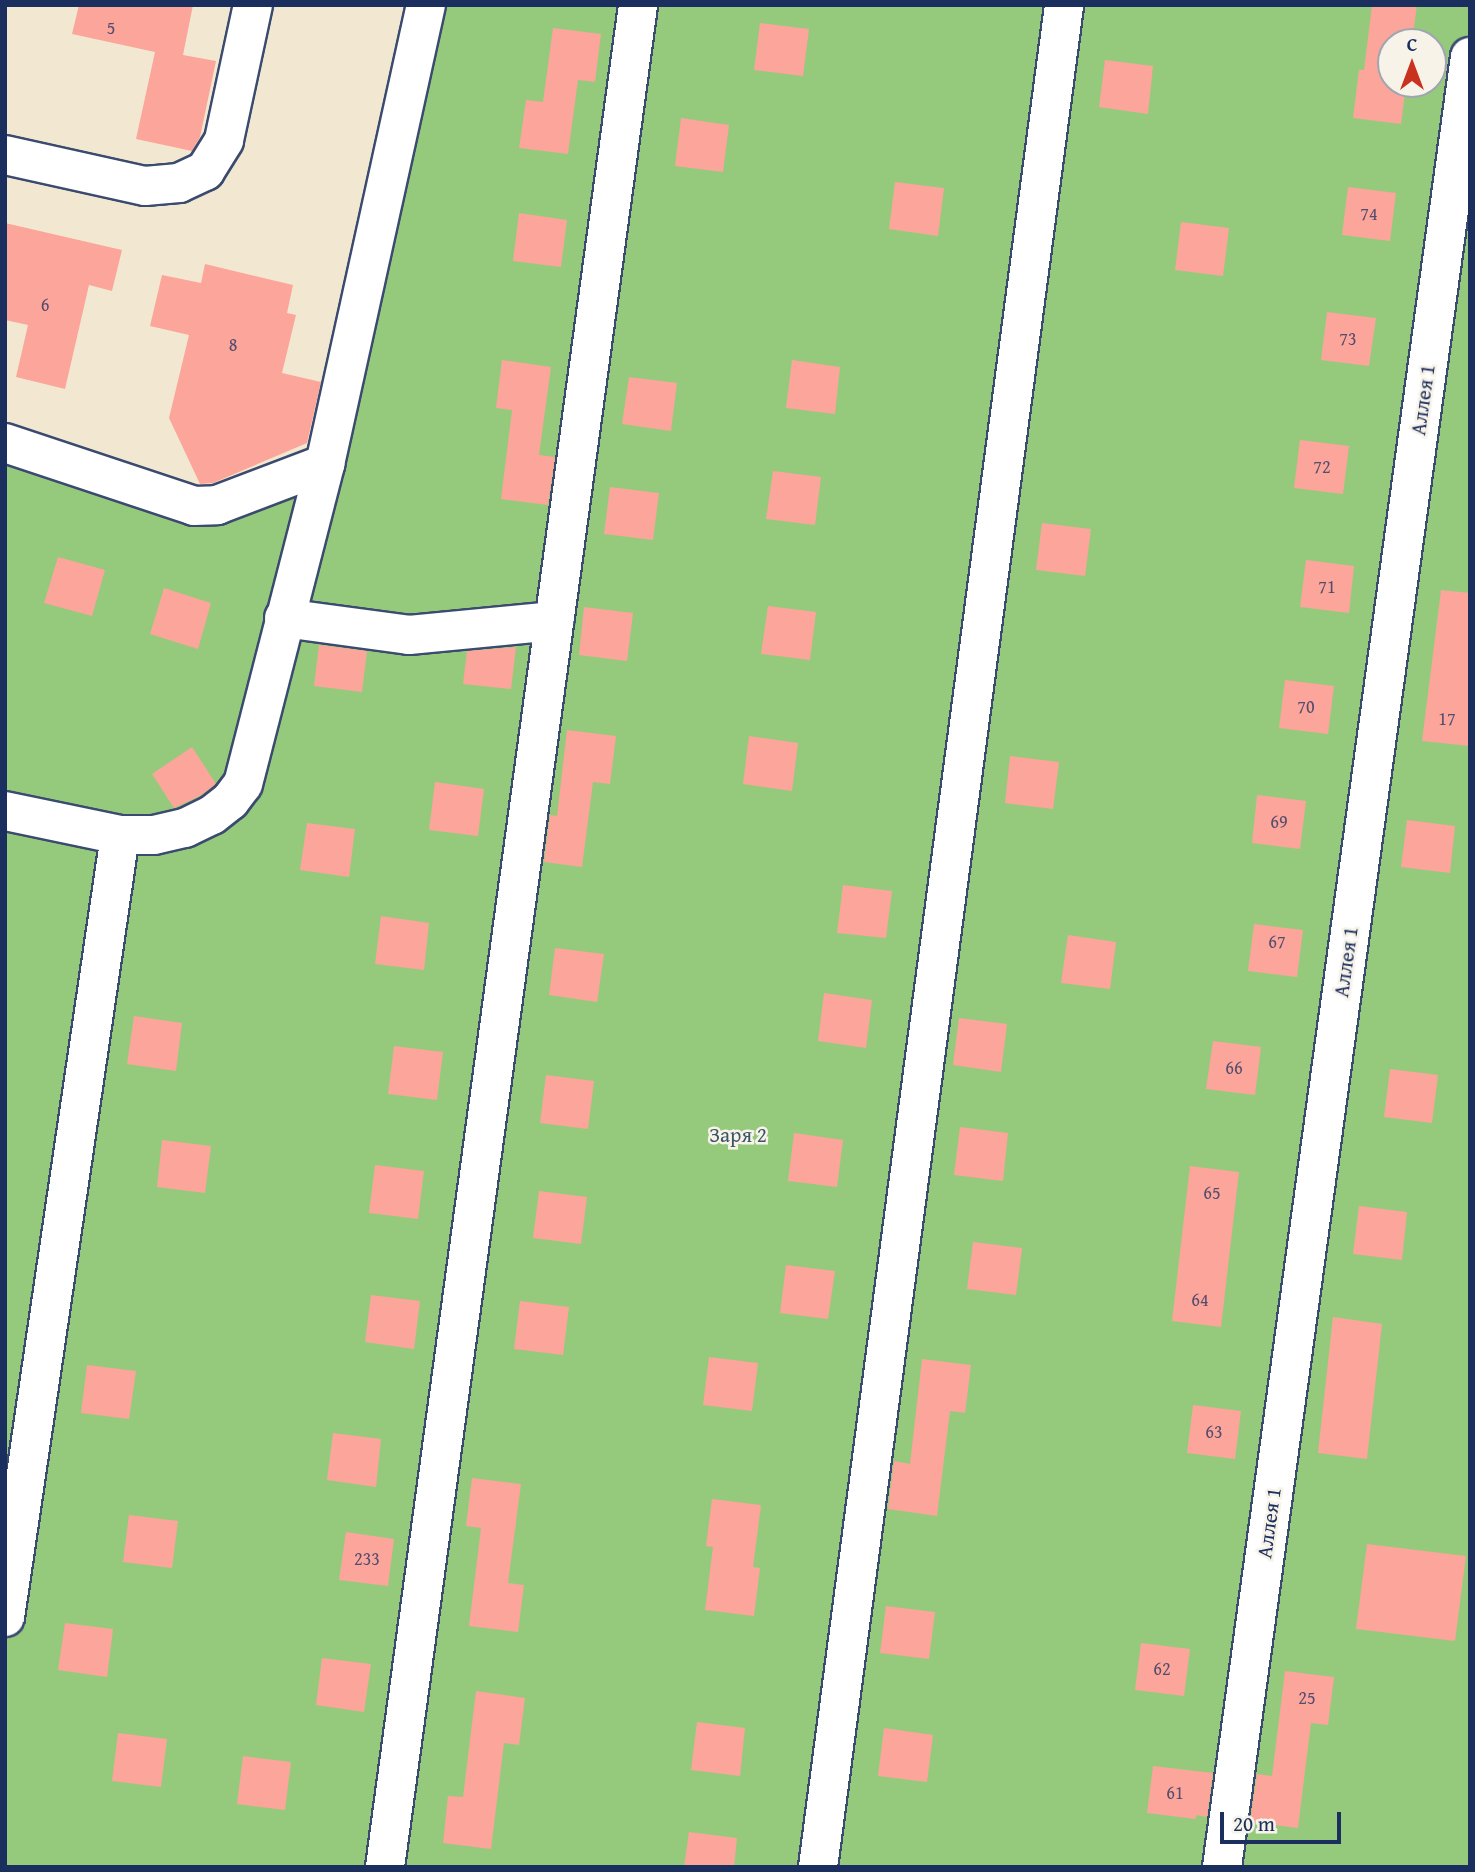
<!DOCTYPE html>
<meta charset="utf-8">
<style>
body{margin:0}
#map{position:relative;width:1475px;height:1872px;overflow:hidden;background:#f2e8d1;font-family:"Gentium Book Plus",serif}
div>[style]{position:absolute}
.green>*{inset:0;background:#95ca7c}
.building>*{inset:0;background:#fca59a}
.roads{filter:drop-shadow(2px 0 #3b4b6f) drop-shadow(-2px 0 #3b4b6f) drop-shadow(0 2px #3b4b6f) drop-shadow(0 -2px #3b4b6f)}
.minor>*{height:38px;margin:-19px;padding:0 19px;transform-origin:19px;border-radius:19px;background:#fff}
span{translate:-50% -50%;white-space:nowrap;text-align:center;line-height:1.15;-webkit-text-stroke:5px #f7f3e8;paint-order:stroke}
.number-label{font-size:18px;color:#534c6d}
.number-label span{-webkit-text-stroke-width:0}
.street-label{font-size:21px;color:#1b2f5e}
.park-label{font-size:21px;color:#3a5666}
.frame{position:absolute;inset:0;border:7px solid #1b2f5e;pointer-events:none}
.north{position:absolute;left:1377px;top:28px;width:70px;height:70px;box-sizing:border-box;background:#f7f3e8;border:2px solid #9fa5b1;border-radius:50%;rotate:0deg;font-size:19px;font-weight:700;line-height:28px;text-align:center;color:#1b2f5e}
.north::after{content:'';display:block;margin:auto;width:24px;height:32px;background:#c8321e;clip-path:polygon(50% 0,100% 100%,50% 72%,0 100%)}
.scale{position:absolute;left:1220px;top:1812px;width:121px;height:32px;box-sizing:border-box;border:4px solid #1b2f5e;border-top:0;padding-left:9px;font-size:21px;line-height:24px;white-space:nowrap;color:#1b2f5e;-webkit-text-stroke:5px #f7f3e8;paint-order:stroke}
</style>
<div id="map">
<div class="green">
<i style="clip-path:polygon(evenodd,407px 5px,1470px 5px,1470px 1867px,5px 1867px,5px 427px,204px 497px,311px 449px,407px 5px,1391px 42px,1433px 42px,1433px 84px,1391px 84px,1391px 42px)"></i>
</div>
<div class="building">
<i style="clip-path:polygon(79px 5px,193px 5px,183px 55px,216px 61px,200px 137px,192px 151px,136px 139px,155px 52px,72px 34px)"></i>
<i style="clip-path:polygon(1372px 5px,1417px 5px,1412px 42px,1391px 42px,1391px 84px,1406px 84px,1401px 124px,1353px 118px,1359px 70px,1364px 70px)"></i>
<i style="clip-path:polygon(760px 23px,809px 29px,803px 76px,754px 70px)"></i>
<i style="clip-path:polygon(553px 28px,601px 34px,595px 82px,578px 80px,568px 154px,519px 148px,526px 100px,543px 102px)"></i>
<i style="clip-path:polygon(1105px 60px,1153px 66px,1148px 114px,1099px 107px)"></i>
<i style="clip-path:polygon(681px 118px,729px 125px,723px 172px,675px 166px)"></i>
<i style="clip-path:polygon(895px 182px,944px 188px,938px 236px,889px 229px)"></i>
<i style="clip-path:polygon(1348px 187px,1396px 193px,1390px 241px,1342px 235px)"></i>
<i style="clip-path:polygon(519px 213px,567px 220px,561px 267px,513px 261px)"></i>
<i style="clip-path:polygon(1181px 222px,1229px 228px,1223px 276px,1175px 270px)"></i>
<i style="clip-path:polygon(5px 223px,122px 250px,112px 291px,89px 285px,65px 389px,16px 377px,28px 325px,5px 320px)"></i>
<i style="clip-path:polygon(205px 264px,293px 285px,287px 313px,296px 315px,282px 373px,321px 382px,307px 443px,213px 483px,200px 484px,169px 418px,189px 335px,150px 326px,162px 275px,201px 283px)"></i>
<i style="clip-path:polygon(1327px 312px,1376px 318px,1369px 366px,1321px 360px)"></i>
<i style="clip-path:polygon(502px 360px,551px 367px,539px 455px,555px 457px,548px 505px,501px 499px,512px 410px,496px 408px)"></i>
<i style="clip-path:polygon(792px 360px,840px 367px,835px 414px,786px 408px)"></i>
<i style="clip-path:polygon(629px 377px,677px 383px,671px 431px,622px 424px)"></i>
<i style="clip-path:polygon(1300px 440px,1349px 446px,1343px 494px,1294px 488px)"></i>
<i style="clip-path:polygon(773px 471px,821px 477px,815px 525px,766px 519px)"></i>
<i style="clip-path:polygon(610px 487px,659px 493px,653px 540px,604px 534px)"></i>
<i style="clip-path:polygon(1042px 523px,1091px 529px,1085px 576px,1036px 570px)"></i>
<i style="clip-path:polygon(58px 557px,105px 570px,92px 616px,44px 603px)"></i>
<i style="clip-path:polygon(1306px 560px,1354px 566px,1349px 613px,1300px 607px)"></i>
<i style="clip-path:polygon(164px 588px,211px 603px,198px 649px,150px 634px)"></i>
<i style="clip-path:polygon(1441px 590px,1470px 593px,1470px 746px,1422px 741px)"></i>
<i style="clip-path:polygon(768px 606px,816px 612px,810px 660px,761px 654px)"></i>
<i style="clip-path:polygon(584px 607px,633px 613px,627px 661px,579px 655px)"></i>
<i style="clip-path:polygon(319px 645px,367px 651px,362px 692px,314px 686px)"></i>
<i style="clip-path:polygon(516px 647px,511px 689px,463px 684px,467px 651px)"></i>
<i style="clip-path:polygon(1285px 680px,1334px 686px,1328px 734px,1279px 728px)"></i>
<i style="clip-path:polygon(567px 730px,616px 736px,610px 784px,593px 782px,582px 867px,544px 862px,550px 815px,557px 816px)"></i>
<i style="clip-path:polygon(749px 736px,798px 743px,792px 791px,743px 784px)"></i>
<i style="clip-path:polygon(192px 747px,216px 784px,200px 796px,174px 808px,152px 774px)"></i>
<i style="clip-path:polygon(1010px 756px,1059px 762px,1053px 809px,1005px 803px)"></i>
<i style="clip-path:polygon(435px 782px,484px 789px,478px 836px,429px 830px)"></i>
<i style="clip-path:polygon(1257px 795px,1306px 801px,1300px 849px,1252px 843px)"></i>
<i style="clip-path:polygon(1407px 820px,1455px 826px,1450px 873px,1401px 867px)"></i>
<i style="clip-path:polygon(307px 823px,355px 829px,349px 877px,300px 870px)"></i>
<i style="clip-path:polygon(843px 885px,892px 891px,886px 938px,837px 933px)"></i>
<i style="clip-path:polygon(381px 916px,429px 923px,424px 970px,375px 964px)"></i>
<i style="clip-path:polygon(1254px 924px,1303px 930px,1297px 977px,1248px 971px)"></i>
<i style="clip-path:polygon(1068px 935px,1116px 942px,1110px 989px,1061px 983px)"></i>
<i style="clip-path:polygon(555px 948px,604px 954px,597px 1002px,549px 995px)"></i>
<i style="clip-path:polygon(824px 993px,872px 1000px,866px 1048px,818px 1041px)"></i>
<i style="clip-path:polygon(134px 1016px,182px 1023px,176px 1071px,127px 1064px)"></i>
<i style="clip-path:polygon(959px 1018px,1007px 1024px,1001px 1072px,953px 1065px)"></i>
<i style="clip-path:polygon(1213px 1041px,1261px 1047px,1255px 1095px,1206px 1089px)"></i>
<i style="clip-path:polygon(394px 1046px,443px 1052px,437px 1100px,388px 1094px)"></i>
<i style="clip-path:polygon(1390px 1069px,1438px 1075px,1432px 1123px,1384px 1117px)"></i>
<i style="clip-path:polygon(546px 1075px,594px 1081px,588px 1129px,540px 1123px)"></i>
<i style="clip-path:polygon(960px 1127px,1008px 1133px,1003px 1181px,954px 1175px)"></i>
<i style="clip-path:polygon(794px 1133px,843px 1140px,837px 1187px,788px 1181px)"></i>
<i style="clip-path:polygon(162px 1140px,211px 1146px,205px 1193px,157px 1187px)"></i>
<i style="clip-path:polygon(375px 1165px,424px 1171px,418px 1219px,369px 1213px)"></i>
<i style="clip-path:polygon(1190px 1166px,1239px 1172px,1221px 1327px,1172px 1321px)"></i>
<i style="clip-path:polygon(539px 1191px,587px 1197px,581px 1244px,533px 1238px)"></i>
<i style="clip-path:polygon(1359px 1206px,1407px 1212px,1402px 1260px,1353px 1254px)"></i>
<i style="clip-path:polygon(973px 1242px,1022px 1248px,1016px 1295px,967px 1289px)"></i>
<i style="clip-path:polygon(786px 1265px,835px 1271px,828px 1319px,780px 1313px)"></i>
<i style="clip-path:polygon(371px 1295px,420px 1301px,414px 1349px,365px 1342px)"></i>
<i style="clip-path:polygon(520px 1301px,569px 1307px,563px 1355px,514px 1349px)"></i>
<i style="clip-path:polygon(1333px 1317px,1382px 1324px,1367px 1459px,1318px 1453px)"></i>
<i style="clip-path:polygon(709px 1357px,758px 1363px,752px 1411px,703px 1405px)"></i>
<i style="clip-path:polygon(922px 1359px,971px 1365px,965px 1413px,950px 1411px,937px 1516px,888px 1509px,894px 1461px,910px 1464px)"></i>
<i style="clip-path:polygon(87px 1365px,136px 1371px,129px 1419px,81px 1413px)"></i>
<i style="clip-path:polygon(1193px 1405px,1241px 1411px,1235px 1459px,1187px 1453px)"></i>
<i style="clip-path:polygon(333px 1433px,381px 1439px,376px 1487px,327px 1480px)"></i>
<i style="clip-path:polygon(472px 1478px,521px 1484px,508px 1583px,524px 1585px,518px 1632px,469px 1626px,481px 1528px,466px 1526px)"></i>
<i style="clip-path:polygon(712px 1499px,761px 1505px,753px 1567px,760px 1568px,754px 1616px,705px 1610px,713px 1547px,706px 1546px)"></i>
<i style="clip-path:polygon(129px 1515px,178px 1521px,172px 1568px,123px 1562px)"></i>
<i style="clip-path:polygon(346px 1532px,394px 1539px,388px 1586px,339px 1580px)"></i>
<i style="clip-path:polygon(1367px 1544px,1466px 1556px,1455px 1641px,1356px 1629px)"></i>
<i style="clip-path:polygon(886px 1606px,935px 1612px,929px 1659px,880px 1653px)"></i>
<i style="clip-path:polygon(65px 1623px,113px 1629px,107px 1677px,58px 1670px)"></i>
<i style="clip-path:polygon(1141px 1643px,1190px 1649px,1184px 1696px,1135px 1690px)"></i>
<i style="clip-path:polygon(322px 1658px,371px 1664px,364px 1712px,316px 1705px)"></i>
<i style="clip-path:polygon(1285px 1671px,1334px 1677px,1328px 1725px,1311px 1723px,1298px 1828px,1250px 1822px,1257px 1774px,1272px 1776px)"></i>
<i style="clip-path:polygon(476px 1691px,525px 1698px,519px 1745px,504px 1743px,491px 1849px,443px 1843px,448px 1796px,463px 1797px)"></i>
<i style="clip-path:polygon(697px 1722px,745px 1728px,740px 1776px,691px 1770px)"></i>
<i style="clip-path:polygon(884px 1728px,933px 1735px,927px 1782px,878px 1776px)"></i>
<i style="clip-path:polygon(118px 1733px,167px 1739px,161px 1787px,112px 1781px)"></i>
<i style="clip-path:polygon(243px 1756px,291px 1762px,285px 1810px,237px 1804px)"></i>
<i style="clip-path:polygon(1153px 1766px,1213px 1773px,1207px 1817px,1196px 1815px,1196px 1819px,1147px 1813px)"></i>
<i style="clip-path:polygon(689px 1832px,737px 1838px,734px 1867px,684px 1867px)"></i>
</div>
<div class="roads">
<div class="minor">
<i style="left:5px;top:155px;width:143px;rotate:12.5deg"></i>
<i style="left:145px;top:186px;width:34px;rotate:-5deg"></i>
<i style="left:179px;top:183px;width:29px;rotate:-25deg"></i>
<i style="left:205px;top:171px;width:36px;rotate:-58deg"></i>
<i style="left:224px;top:140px;width:138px;rotate:-77.9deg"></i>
<i style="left:5px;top:443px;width:199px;rotate:18.4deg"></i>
<i style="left:194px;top:506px;width:23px;rotate:-2deg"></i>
<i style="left:217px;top:505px;width:116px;rotate:-20.8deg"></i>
<i style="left:284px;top:618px;width:126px;rotate:7.7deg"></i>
<i style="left:409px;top:635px;width:146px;rotate:-5.5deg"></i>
<i style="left:5px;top:811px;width:117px;rotate:11.8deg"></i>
<i style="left:120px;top:835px;width:34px"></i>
<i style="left:154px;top:835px;width:32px;rotate:-13deg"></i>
<i style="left:185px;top:828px;width:30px;rotate:-26deg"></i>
<i style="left:212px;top:815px;width:23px;rotate:-38deg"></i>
<i style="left:230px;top:801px;width:21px;rotate:-53deg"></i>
<i style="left:243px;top:784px;width:330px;rotate:-75.6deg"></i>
<i style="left:325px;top:464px;width:470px;rotate:-77.6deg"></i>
<i style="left:5px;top:1617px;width:790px;rotate:-81.63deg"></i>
<i style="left:385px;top:1867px;width:1879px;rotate:-82.26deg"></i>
<i style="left:818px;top:1867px;width:1878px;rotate:-82.47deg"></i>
<i style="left:1222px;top:1867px;width:1827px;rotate:-82.2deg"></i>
</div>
</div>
<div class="number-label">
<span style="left:111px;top:28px">5</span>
<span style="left:1369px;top:214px">74</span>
<span style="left:45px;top:305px">6</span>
<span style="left:1348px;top:339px">73</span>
<span style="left:233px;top:345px">8</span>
<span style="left:1322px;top:467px">72</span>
<span style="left:1327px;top:587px">71</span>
<span style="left:1306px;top:707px">70</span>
<span style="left:1447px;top:719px">17</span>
<span style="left:1279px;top:822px">69</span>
<span style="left:1277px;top:942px">67</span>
<span style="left:1234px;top:1068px">66</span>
<span style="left:1212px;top:1193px">65</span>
<span style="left:1200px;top:1300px">64</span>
<span style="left:1214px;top:1432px">63</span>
<span style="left:367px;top:1559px">233</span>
<span style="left:1162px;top:1669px">62</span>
<span style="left:1307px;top:1698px">25</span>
<span style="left:1175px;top:1793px">61</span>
</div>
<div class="street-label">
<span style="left:1423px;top:400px;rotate:-82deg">Аллея 1</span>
<span style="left:1346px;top:962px;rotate:-82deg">Аллея 1</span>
<span style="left:1269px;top:1523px;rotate:-82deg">Аллея 1</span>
</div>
<div class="park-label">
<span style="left:738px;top:1135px">Заря 2</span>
</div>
<div class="frame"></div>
<div class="north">С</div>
<div class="scale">20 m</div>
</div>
